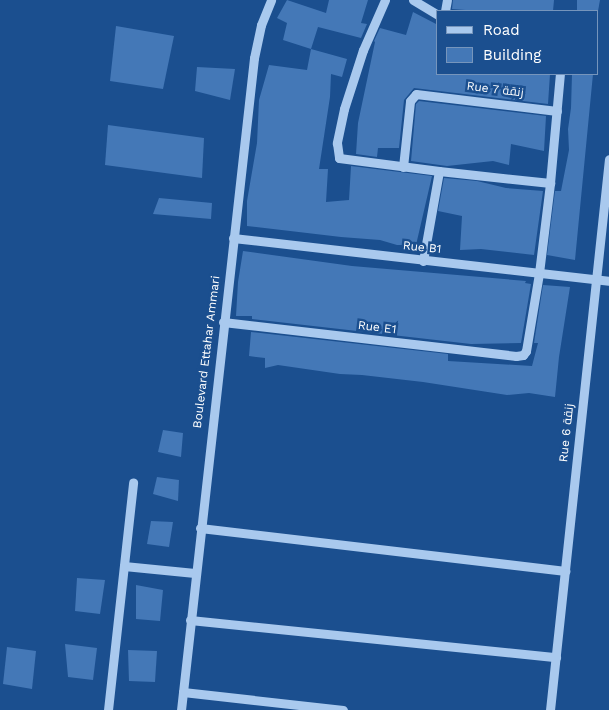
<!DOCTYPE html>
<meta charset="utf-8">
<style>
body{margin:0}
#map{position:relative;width:609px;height:710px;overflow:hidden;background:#1b4f8f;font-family:"Work Sans",Cairo,sans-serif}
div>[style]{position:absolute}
.building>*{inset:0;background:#4478b7}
.minor>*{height:9px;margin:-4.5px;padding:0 4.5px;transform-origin:4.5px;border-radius:4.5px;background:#a9c9ee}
span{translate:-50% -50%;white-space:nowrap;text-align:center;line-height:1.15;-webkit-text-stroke:5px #1b4f8f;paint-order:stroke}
.street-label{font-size:12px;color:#fff}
.legend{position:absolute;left:436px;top:10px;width:162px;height:65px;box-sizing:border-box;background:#1b4f8f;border:1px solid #7695bc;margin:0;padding:6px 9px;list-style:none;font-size:15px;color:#fff}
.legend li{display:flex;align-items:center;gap:10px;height:25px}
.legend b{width:25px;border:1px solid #7695bc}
</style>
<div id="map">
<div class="building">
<i style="clip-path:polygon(287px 0,326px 13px,329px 0,368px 0,361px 23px,367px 24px,361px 38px,318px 27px,311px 49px,283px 40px,287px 23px,277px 18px)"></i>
<i style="clip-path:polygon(453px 0,554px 0,553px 11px,479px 11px,452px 9px)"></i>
<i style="clip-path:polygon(577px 0,600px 0,598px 11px,577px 11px)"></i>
<i style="clip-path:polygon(413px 12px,438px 25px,438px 74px,550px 74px,548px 104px,414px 88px,404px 100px,399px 148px,378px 148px,377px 157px,356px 154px,358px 123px,375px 42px,374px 41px,380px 28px,406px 35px)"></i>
<i style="clip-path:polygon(116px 26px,174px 36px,163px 89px,110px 81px)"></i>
<i style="clip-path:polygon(311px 49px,347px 59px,342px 77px,331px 74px,330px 97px,319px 169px,328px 169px,326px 202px,349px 200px,351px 166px,432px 176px,416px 245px,397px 245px,380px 240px,341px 237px,247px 226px,247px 201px,257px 143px,259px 100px,269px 65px,307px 70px)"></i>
<i style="clip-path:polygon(197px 67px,235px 69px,230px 100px,195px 91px)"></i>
<i style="clip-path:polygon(572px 74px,593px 74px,575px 260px,547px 255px,555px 191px,561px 191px,569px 150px,568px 129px,571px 108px)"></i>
<i style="clip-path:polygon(419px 101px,546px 116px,544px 151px,511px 144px,509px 165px,493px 161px,447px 166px,411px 161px,416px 104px)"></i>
<i style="clip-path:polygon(108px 125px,204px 138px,202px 178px,105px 165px)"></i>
<i style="clip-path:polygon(444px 178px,477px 181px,506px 188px,543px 191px,534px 255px,481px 249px,460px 250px,462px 216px,438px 211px)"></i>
<i style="clip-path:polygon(159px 198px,212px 203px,211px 219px,153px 214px)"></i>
<i style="clip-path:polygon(243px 251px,352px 266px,526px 281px,525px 283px,531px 284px,521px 343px,471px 344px,252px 319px,252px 316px,236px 316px,238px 282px)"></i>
<i style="clip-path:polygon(543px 285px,570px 287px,559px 357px,555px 397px,529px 393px,507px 395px,423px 382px,362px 375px,340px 374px,278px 365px,265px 368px,265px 358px,249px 356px,251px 332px,448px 354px,448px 361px,532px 366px,538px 343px,534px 343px)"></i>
<i style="clip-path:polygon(163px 430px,183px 433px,181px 457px,158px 452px)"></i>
<i style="clip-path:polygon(157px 477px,179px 480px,178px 501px,153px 494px)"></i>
<i style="clip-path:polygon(151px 521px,173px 522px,169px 547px,147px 544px)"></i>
<i style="clip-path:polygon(77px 578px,105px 580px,100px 614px,75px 611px)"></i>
<i style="clip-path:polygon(136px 585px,163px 590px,160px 621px,136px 619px)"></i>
<i style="clip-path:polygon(65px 644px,97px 648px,93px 680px,68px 677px)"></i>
<i style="clip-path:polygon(7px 647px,36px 651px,32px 689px,3px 684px)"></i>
<i style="clip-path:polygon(128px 650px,157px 651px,155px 682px,129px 681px)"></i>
</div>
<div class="minor">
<i style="left:385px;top:0;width:55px;rotate:113.7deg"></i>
<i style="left:363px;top:50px;width:62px;rotate:107.9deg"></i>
<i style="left:344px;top:109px;width:35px;rotate:102deg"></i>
<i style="left:337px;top:143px;width:15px;rotate:82deg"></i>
<i style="left:339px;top:158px;width:101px;rotate:7.4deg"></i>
<i style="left:439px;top:171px;width:112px;rotate:6.2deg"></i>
<i style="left:413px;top:0;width:29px;rotate:31deg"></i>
<i style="left:445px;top:11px;width:11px;rotate:-80deg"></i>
<i style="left:403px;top:167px;width:66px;rotate:-83.9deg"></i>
<i style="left:410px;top:101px;width:9px;rotate:-49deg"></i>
<i style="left:416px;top:94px;width:142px;rotate:6.9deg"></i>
<i style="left:233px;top:238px;width:378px;rotate:6.5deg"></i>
<i style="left:423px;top:261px;width:91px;rotate:-79.9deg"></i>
<i style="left:223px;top:322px;width:295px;rotate:6.6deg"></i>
<i style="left:516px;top:356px;width:7px;rotate:-8deg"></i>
<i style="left:523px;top:355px;width:5px;rotate:-53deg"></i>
<i style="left:526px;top:351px;width:79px;rotate:-80.5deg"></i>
<i style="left:539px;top:273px;width:91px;rotate:-83deg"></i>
<i style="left:550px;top:183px;width:109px;rotate:-84.8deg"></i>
<i style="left:200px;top:528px;width:368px;rotate:6.7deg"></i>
<i style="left:124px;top:566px;width:71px;rotate:5.6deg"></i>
<i style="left:190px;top:620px;width:368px;rotate:5.8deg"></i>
<i style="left:183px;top:692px;width:161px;rotate:6.4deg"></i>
<i style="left:108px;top:710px;width:229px;rotate:-83.7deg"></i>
<i style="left:181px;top:710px;width:656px;rotate:-83.61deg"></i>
<i style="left:254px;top:58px;width:34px;rotate:-78deg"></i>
<i style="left:261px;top:25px;width:27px;rotate:-68deg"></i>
<i style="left:550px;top:710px;width:554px;rotate:-83.89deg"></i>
</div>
<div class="street-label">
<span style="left:495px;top:90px;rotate:7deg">Rue 7 زنقة</span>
<span style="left:422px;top:248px;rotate:6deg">Rue B1</span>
<span style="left:377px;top:328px;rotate:7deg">Rue E1</span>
<span style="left:207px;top:352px;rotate:-83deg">Boulevard Ettahar Ammari</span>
<span style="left:567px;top:433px;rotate:-84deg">Rue 6 زنقة</span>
</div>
<ul class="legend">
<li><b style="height:6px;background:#a9c9ee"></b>Road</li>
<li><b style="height:14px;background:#4478b7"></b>Building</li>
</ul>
</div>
